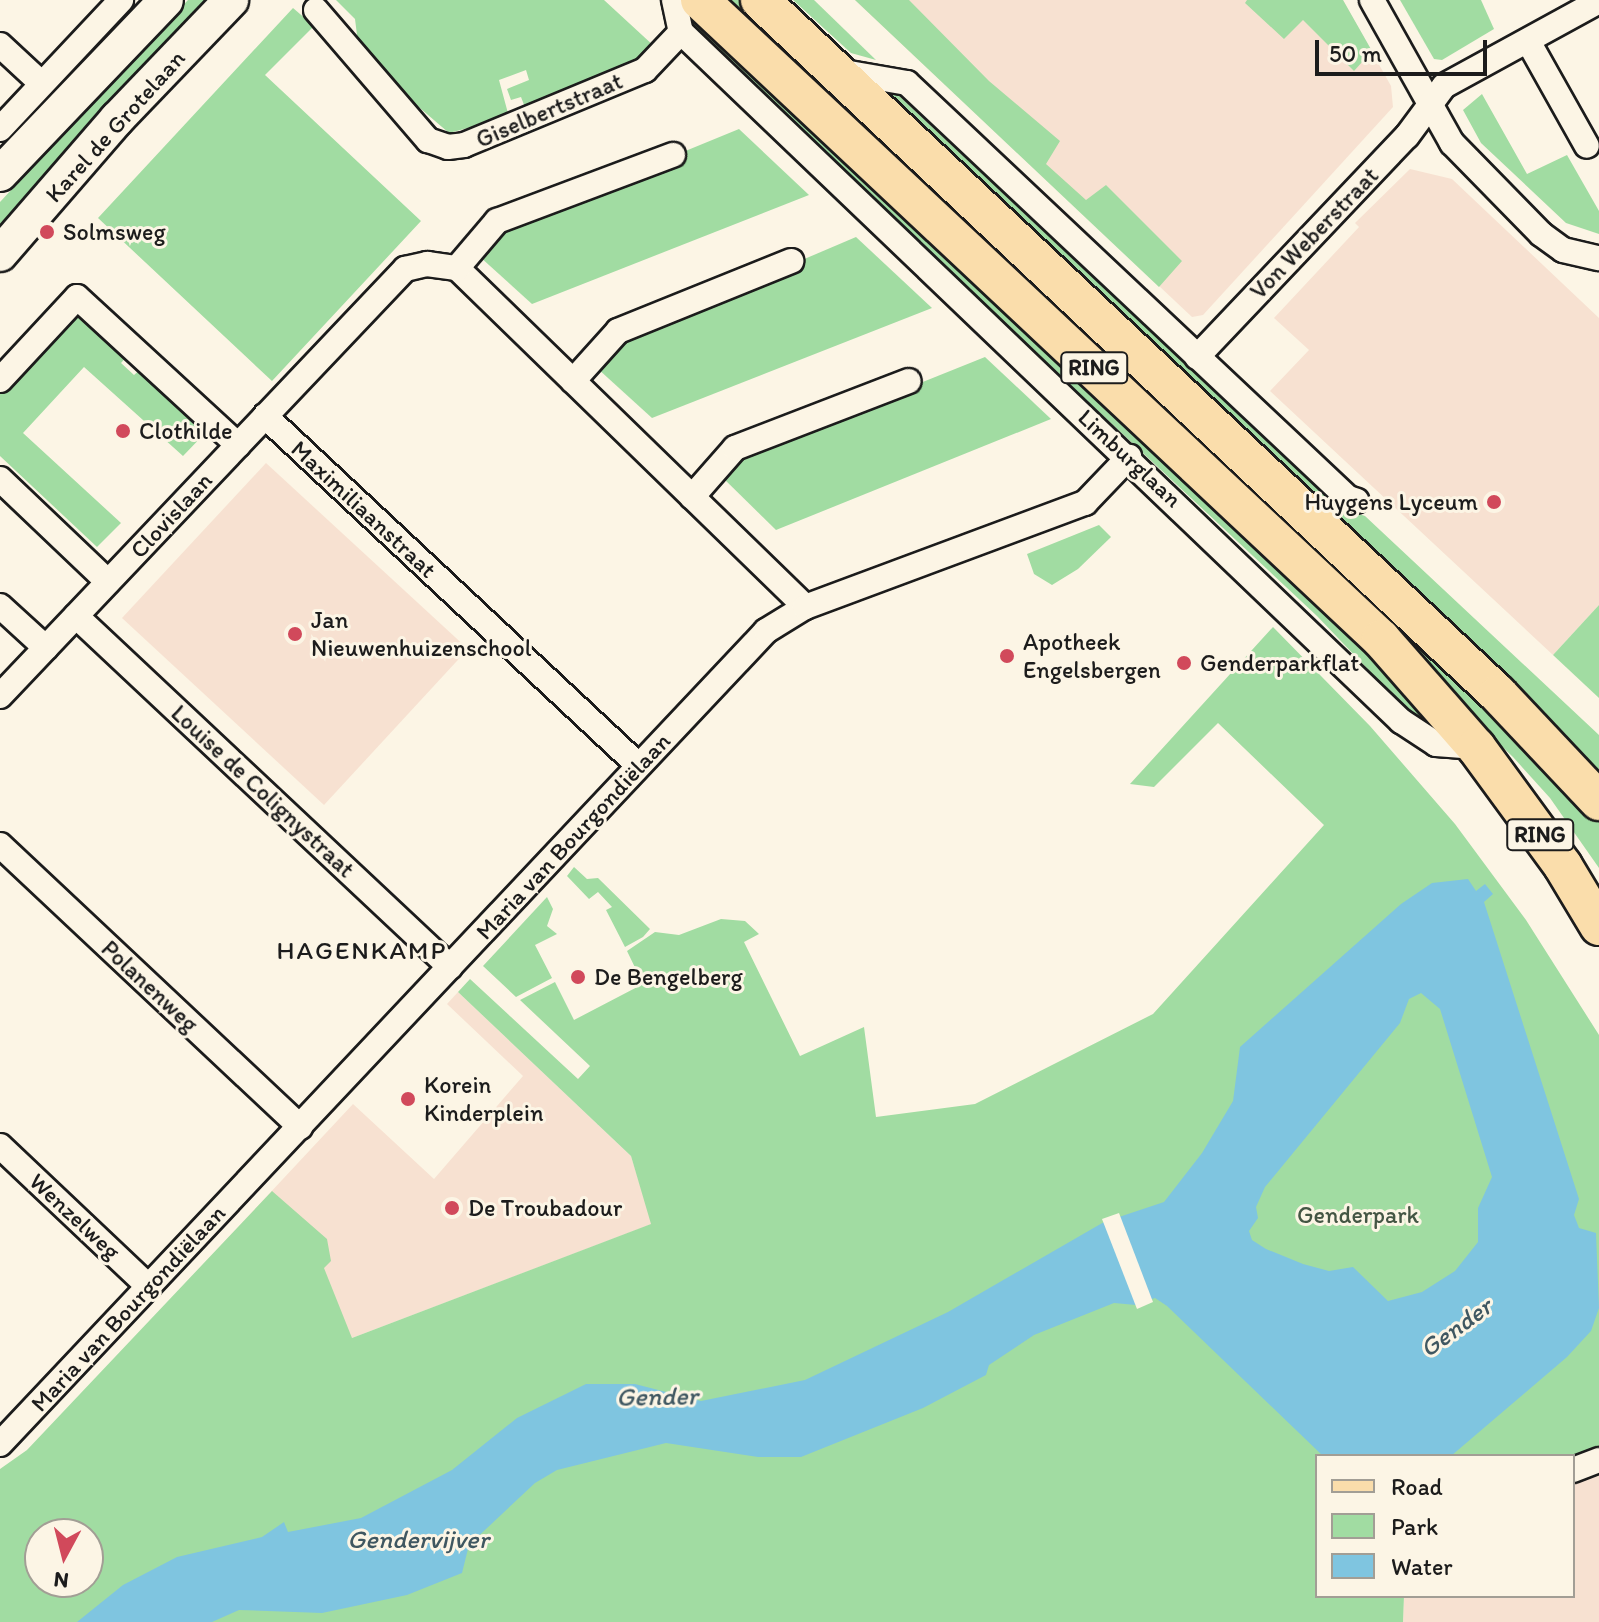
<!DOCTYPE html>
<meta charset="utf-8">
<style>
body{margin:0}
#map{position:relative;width:1599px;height:1622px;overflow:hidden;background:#fcf5e5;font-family:Itim,sans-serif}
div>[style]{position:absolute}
.built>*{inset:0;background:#f7e1d1}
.green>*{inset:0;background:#a1dca2}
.water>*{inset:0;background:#7fc5e0}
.pier>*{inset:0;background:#fcf5e5}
.roads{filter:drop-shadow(2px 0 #1c1c1c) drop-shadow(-2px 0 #1c1c1c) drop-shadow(0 2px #1c1c1c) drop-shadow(0 -2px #1c1c1c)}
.minor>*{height:24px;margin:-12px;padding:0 12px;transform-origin:12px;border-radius:12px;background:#fcf5e5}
.secondary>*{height:34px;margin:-17px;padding:0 17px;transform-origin:17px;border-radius:17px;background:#fcf5e5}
.primary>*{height:38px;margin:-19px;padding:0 19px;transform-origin:19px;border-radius:19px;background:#faddab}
.dots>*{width:22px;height:22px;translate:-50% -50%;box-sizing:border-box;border:4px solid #fcf5e5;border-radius:50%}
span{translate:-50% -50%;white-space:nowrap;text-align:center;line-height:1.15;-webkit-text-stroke:6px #fcf5e5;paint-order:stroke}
.shield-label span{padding:2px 6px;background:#fcf5e5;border:2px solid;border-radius:6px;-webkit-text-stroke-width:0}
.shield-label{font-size:22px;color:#1c1c1c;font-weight:700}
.street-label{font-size:24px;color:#1c1c1c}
.poi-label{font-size:24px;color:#1c1c1c}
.left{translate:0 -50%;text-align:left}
.right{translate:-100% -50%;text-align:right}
.park-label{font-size:24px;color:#445644}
.neighbourhood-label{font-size:26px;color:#1c1c1c;letter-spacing:2px}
.water-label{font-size:26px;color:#3f5761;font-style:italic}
.legend{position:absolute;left:1315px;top:1454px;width:260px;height:144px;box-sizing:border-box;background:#fcf5e5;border:2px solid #a29e95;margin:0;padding:10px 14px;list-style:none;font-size:24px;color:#1c1c1c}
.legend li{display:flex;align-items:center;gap:16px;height:40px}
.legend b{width:40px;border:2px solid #a29e95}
.north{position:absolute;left:24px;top:1518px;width:80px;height:80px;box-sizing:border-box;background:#fcf5e5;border:2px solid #a29e95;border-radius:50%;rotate:187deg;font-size:22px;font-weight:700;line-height:32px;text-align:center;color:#1c1c1c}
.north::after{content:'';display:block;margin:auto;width:28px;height:36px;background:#d1495b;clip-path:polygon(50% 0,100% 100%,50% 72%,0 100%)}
.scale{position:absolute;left:1315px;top:40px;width:172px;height:36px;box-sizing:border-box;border:4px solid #1c1c1c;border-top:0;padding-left:10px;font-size:24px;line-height:28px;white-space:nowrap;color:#1c1c1c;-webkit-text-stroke:6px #fcf5e5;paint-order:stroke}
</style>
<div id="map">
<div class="built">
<i style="clip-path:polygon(855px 0,1343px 0,1391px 86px,1393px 107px,1203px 315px,1192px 317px)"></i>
<i style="clip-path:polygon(1410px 169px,1452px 179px,1599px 318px,1599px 605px,1553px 655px,1270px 391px,1309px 350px,1274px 318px,1359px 227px,1355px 223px)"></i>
<i style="clip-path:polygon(266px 463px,468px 649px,324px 805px,122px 618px)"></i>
<i style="clip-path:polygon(458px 992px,631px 1156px,652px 1224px,165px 1409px,113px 1361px,353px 1104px,434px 1179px,523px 1076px,447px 1004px)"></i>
<i style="clip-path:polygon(1599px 1446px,1599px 1622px,1403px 1622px,1404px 1596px,1573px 1596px,1570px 1456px)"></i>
</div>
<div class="green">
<i style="clip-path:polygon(188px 0,216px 0,0 233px,0 202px)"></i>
<i style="clip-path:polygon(336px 0,604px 0,655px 47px,648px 56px,526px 110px,521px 97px,511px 100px,507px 89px,529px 80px,526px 70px,499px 80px,509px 117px,449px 133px,371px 66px,358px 43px,355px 19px)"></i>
<i style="clip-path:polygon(717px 0,738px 0,1568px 782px,1599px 822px,1599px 868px,1550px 798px,1513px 757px)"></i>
<i style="clip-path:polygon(793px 0,814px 0,876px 60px,851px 53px)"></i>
<i style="clip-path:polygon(855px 0,909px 0,989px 81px,1060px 141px,1046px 164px,1086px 200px,1106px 185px,1182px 261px,1159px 287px)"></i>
<i style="clip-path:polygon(1247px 0,1343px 0,1372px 51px,1354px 71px,1303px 20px,1284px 39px,1245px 3px)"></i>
<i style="clip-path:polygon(1400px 0,1481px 0,1494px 29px,1442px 60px,1434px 59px)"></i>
<i style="clip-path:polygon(293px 8px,314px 26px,265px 75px,421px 221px,272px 381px,98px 218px)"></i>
<i style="clip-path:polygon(697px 15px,1357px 636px,1436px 730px,1421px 725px,1317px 616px,706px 44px,691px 22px)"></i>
<i style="clip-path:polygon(882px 90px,896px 93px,1338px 507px,1365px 516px,1599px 735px,1599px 782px)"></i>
<i style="clip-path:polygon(1482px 94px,1527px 174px,1567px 155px,1599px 211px,1599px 234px,1566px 223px,1481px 143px,1463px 110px)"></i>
<i style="clip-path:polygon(739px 129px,809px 195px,532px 304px,479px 256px,505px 225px)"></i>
<i style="clip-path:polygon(856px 237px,932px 308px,652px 418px,597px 368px,619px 338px)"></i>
<i style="clip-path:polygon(68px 314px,82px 315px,128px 355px,121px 363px,134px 375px,142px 368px,209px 429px,183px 456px,84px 367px,23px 433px,121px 523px,97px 547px,0 456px,0 386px)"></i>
<i style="clip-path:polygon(985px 357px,1051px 419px,776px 530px,721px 476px,736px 457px)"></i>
<i style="clip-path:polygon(1099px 525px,1111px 537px,1078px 569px,1052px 585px,1034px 574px,1027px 554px)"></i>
<i style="clip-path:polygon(1599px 605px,1599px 698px,1553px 655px)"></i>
<i style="clip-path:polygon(evenodd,1273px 627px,1370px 726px,1455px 824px,1526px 920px,1599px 1035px,1599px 1446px,1570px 1456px,1317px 1456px,1317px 1596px,1404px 1596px,1403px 1622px,0 1622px,0 1469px,27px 1450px,272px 1191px,327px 1239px,331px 1261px,324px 1268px,352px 1338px,651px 1224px,631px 1156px,458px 992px,470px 979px,578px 1079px,590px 1066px,520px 1000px,555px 982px,574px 1020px,643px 984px,627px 951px,655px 932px,679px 935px,721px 919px,745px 921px,759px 934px,744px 942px,800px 1056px,864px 1027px,876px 1117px,975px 1104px,1153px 1014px,1324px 825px,1218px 723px,1154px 787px,1130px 784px,1273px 627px,40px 1534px,88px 1534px,88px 1582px,40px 1582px,40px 1534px)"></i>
<i style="clip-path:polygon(574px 867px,587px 879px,598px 878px,650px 929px,643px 937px,625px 947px,606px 910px,612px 907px,598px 892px,589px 899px,567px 876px)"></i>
<i style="clip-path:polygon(547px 897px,553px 909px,547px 926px,557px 934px,535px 945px,552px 978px,516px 997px,483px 966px)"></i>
</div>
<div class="water">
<i style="clip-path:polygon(evenodd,1468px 879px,1476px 891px,1485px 884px,1493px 894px,1484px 902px,1579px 1199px,1574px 1215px,1579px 1228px,1596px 1233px,1599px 1308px,1591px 1331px,1567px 1357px,1451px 1456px,1323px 1456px,1167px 1306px,1155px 1298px,1136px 1305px,1114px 1303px,1034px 1335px,989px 1365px,986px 1375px,923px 1408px,801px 1457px,758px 1457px,666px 1443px,557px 1470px,535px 1483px,469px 1545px,462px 1573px,407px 1595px,322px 1613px,239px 1610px,212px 1622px,77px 1622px,123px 1585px,177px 1557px,262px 1537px,284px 1522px,288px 1532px,361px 1518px,452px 1470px,517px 1418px,586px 1384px,635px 1384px,701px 1401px,805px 1380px,948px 1312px,1104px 1222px,1164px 1202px,1202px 1153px,1233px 1101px,1240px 1047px,1401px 904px,1432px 883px,1468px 879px,1421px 993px,1440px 1009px,1492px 1177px,1478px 1208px,1478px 1242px,1455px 1271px,1422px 1292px,1388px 1301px,1353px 1267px,1329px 1271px,1303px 1264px,1266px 1249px,1252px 1240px,1249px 1231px,1258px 1218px,1256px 1207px,1265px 1187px,1400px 1023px,1409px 999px,1421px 993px)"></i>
</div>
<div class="pier">
<i style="clip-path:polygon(1119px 1213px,1153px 1302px,1137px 1309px,1102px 1219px)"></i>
</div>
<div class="roads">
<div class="minor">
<i style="left:674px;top:0;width:33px;rotate:78deg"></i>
<i style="left:681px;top:32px;width:997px;rotate:43.74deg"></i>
<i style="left:1401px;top:721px;width:42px;rotate:33.3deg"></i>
<i style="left:1436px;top:744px;width:40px;rotate:4.3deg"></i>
<i style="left:1372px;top:0;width:164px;rotate:60.8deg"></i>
<i style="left:1452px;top:143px;width:127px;rotate:45.6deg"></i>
<i style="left:1541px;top:234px;width:27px;rotate:36deg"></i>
<i style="left:1563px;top:250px;width:37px;rotate:13deg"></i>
<i style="left:316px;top:10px;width:172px;rotate:49.3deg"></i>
<i style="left:428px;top:140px;width:21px;rotate:19deg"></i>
<i style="left:448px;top:147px;width:16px;rotate:-7deg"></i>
<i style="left:464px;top:145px;width:196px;rotate:-22.5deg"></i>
<i style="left:645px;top:70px;width:52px;rotate:-46.5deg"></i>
<i style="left:1528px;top:41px;width:120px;rotate:60.7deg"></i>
<i style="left:0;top:45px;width:57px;rotate:42.9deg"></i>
<i style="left:838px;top:71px;width:70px;rotate:9.9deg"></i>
<i style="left:907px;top:83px;width:606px;rotate:43.26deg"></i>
<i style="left:1348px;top:498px;width:9px;rotate:18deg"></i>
<i style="left:0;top:129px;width:177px;rotate:-46.8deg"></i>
<i style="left:457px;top:268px;width:486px;rotate:44.2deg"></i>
<i style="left:457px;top:268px;width:62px;rotate:-49.6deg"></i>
<i style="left:497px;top:221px;width:188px;rotate:-20.6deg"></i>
<i style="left:1197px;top:357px;width:305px;rotate:-46.5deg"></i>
<i style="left:1407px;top:136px;width:62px;rotate:-53.5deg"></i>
<i style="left:1444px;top:86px;width:177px;rotate:-28.7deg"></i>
<i style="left:0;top:380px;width:113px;rotate:-47.1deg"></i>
<i style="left:77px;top:297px;width:219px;rotate:42.6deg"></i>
<i style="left:573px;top:381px;width:67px;rotate:-48deg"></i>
<i style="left:618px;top:331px;width:187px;rotate:-22deg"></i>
<i style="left:265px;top:416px;width:512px;rotate:43.1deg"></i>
<i style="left:0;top:479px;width:149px;rotate:43.6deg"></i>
<i style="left:692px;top:497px;width:65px;rotate:-48.7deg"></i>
<i style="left:735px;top:448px;width:186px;rotate:-21.1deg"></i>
<i style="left:0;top:606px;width:62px;rotate:42.4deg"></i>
<i style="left:76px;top:616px;width:513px;rotate:43.18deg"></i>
<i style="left:0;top:696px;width:589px;rotate:-46.51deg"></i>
<i style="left:405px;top:269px;width:23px;rotate:-13deg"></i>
<i style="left:427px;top:264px;width:30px;rotate:8deg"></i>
<i style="left:0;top:845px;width:412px;rotate:43.2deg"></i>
<i style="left:0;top:1146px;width:205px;rotate:43.4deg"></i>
<i style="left:0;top:1444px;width:1117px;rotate:-46.7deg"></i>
<i style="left:766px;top:631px;width:46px;rotate:-31.6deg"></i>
<i style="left:805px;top:607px;width:299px;rotate:-20.4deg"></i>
<i style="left:1085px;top:503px;width:64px;rotate:-46.3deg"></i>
<i style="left:1573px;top:1470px;width:28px;rotate:-21deg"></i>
</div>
<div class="secondary">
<i style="left:0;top:174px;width:240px;rotate:-46.3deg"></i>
<i style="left:0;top:254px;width:179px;rotate:-49.1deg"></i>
<i style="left:117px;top:119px;width:165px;rotate:-46.2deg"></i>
</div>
<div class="primary">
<i style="left:700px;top:0;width:934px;rotate:43.18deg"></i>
<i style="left:1381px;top:639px;width:144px;rotate:48.7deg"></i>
<i style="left:1476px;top:747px;width:147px;rotate:53.8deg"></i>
<i style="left:1563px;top:866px;width:70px;rotate:59deg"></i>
<i style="left:760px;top:0;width:1013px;rotate:43.24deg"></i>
<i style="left:1498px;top:694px;width:147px;rotate:46.7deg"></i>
</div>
</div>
<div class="dots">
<i style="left:47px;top:232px;background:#d1495b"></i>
<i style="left:123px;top:431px;background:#d1495b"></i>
<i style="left:1494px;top:502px;background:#d1495b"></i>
<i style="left:295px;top:634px;background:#d1495b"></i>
<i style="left:1007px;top:656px;background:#d1495b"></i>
<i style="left:1184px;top:663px;background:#d1495b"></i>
<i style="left:578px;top:977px;background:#d1495b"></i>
<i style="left:408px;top:1099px;background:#d1495b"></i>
<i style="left:452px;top:1208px;background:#d1495b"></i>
</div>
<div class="shield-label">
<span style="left:1094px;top:368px">RING</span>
<span style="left:1540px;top:835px">RING</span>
</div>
<div class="street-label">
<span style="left:549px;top:110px;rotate:-23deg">Giselbertstraat</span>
<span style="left:115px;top:126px;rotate:-48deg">Karel de Grotelaan</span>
<span style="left:1314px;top:233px;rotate:-46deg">Von Weberstraat</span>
<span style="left:1130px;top:458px;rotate:43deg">Limburglaan</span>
<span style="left:364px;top:509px;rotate:43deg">Maximiliaanstraat</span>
<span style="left:171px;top:515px;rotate:-47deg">Clovislaan</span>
<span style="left:263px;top:791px;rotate:43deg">Louise de Colignystraat</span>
<span style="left:573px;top:836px;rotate:-47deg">Maria van Bourgondiëlaan</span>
<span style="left:150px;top:986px;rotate:43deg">Polanenweg</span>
<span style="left:75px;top:1216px;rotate:43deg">Wenzelweg</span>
<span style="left:128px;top:1308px;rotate:-47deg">Maria van Bourgondiëlaan</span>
</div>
<div class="poi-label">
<span class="left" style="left:63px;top:232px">Solmsweg</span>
<span class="left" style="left:139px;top:431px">Clothilde</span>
<span class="right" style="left:1478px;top:502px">Huygens Lyceum</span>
<span class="left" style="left:311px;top:634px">Jan<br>Nieuwenhuizenschool</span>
<span class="left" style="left:1023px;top:656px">Apotheek<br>Engelsbergen</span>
<span class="left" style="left:1200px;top:663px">Genderparkflat</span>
<span class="left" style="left:594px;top:977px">De Bengelberg</span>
<span class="left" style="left:424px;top:1099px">Korein<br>Kinderplein</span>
<span class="left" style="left:468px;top:1208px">De Troubadour</span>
</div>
<div class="park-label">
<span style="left:1358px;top:1215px">Genderpark</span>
</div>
<div class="neighbourhood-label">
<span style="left:362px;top:951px">HAGENKAMP</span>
</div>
<div class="water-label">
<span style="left:1456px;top:1328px;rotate:-36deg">Gender</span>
<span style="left:657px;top:1397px;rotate:-1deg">Gender</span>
<span style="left:418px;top:1540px">Gendervijver</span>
</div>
<ul class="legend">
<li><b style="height:10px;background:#faddab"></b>Road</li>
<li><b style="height:22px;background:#a1dca2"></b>Park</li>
<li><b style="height:22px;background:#7fc5e0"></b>Water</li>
</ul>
<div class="north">N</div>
<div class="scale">50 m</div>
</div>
